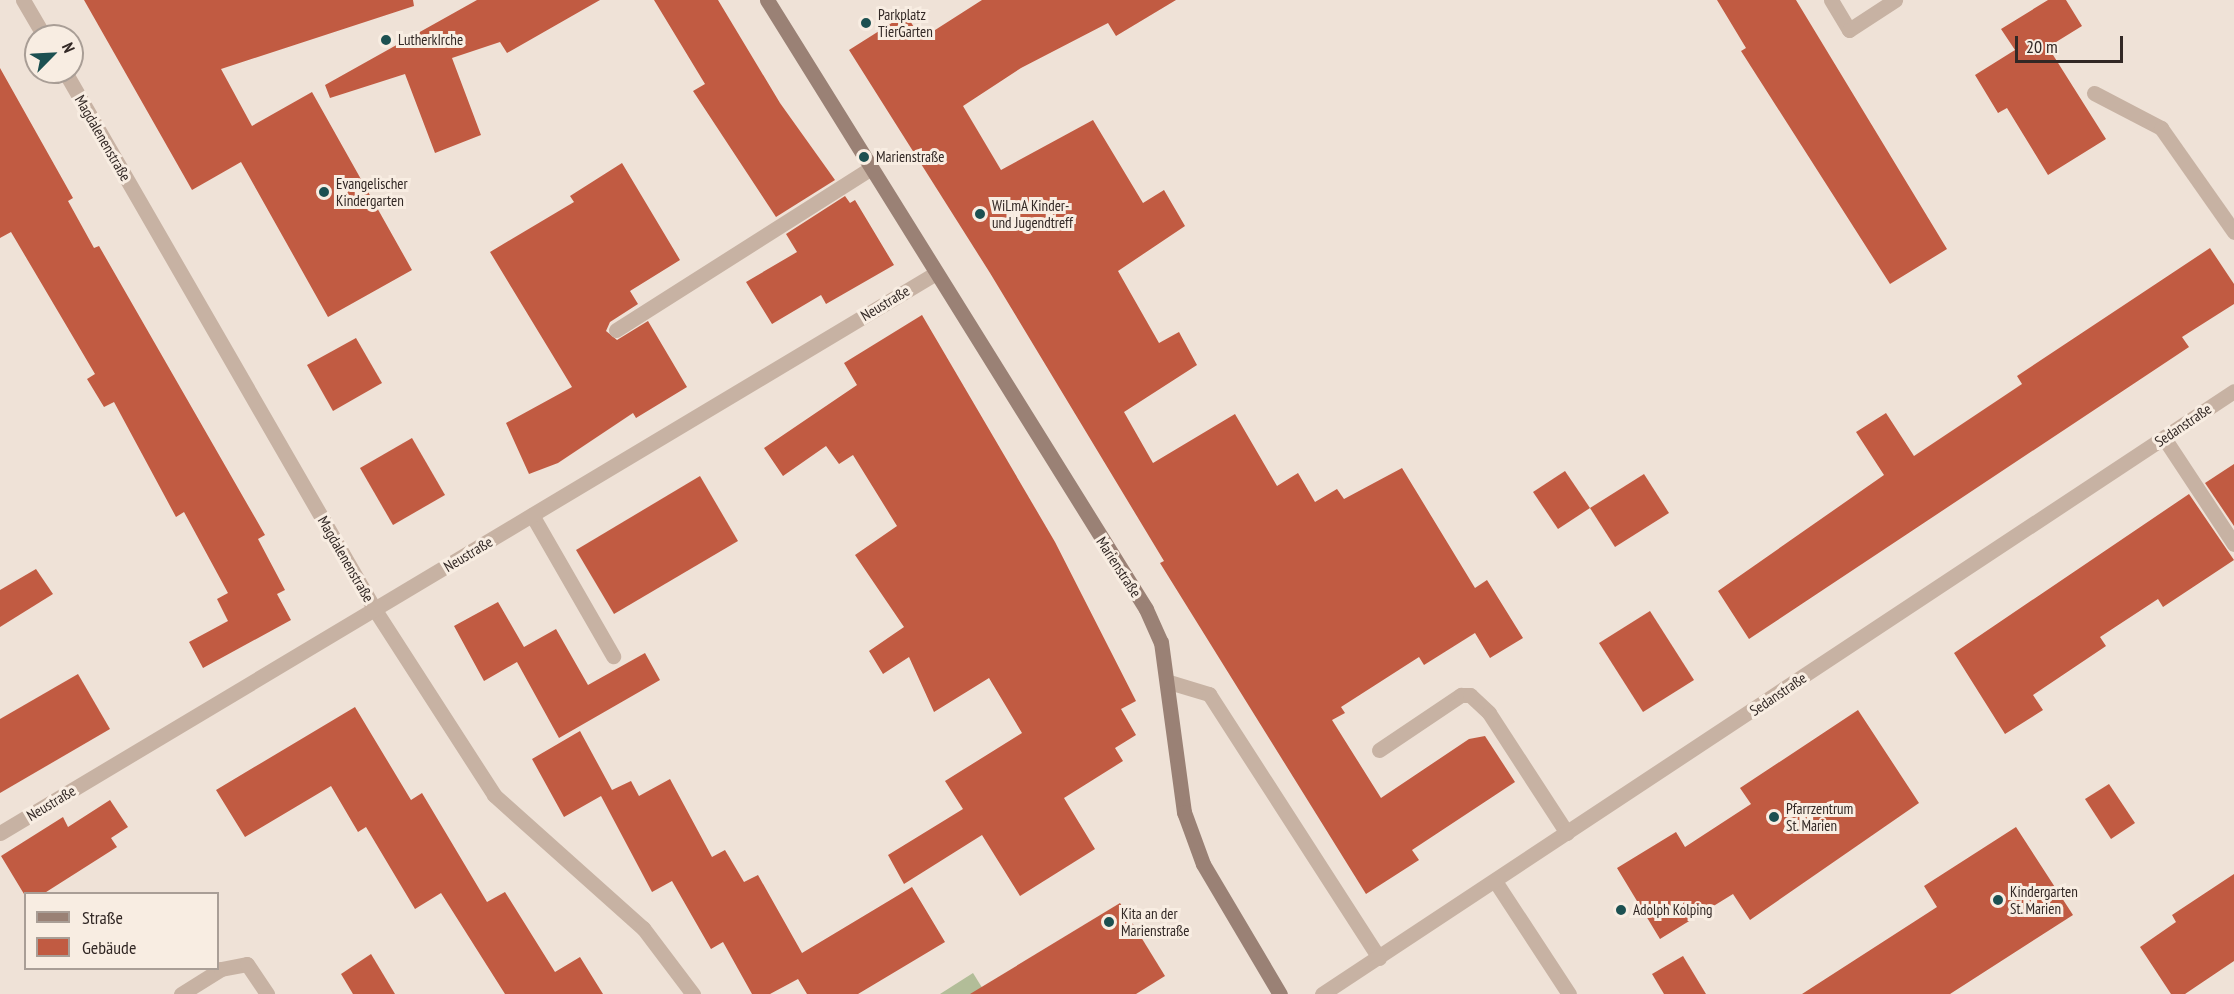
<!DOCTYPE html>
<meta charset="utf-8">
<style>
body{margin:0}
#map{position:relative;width:2234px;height:994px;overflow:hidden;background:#efe2d7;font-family:"PT Sans Narrow",sans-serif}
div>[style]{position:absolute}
.green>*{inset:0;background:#b2bd98}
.building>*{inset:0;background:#c15b42}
.lane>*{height:15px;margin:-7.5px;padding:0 7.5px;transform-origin:7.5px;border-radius:7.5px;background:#c7b2a3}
.street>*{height:15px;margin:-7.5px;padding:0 7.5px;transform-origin:7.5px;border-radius:7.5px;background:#c7b2a3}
.secondary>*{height:15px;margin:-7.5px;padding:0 7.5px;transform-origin:7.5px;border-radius:7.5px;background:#9a8175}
.dots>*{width:16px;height:16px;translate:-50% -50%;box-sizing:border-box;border:3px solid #f8ede2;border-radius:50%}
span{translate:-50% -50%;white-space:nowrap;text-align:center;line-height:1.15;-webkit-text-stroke:6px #f8ede2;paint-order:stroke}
.poi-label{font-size:15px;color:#322825}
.left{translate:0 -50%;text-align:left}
.street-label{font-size:15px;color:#322825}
.legend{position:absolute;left:24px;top:892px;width:195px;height:78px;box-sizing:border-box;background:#f8ede2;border:2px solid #a99e96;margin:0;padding:8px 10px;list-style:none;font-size:18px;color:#322825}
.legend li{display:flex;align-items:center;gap:12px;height:30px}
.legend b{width:30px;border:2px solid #a99e96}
.north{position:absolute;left:24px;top:24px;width:60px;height:60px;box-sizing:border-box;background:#f8ede2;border:2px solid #a99e96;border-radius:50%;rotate:66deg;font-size:16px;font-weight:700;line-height:24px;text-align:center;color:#322825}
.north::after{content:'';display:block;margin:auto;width:21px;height:27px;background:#1c5051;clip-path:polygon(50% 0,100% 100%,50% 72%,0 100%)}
.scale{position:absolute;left:2015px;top:36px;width:108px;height:27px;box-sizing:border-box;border:3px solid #322825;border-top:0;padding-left:8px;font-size:18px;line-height:21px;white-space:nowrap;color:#322825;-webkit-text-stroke:4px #f8ede2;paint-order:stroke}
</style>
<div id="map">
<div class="green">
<i style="clip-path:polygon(973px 973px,986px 994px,940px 994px)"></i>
</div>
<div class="building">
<i style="clip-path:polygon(84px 0,413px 0,414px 6px,221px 69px,252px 126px,312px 92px,412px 270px,328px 317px,241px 162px,192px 190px)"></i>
<i style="clip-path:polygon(477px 0,600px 0,507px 53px,500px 42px,452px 58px,481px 135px,435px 153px,405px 74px,330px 98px,325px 85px)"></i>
<i style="clip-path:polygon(654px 0,718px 0,780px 103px,835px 180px,776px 217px,693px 91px,705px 84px)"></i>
<i style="clip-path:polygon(982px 0,1176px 0,1116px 36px,1108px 23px,1021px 68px,963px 106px,1001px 170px,1093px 120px,1143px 203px,1164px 190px,1185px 226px,1118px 271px,1159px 343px,1179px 332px,1197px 365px,1124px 412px,1153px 463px,1235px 414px,1277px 486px,1298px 473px,1315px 502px,1337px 489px,1344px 499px,1402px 468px,1475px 588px,1487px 580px,1523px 638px,1490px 658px,1475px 633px,1424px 665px,1419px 657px,1341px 707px,1345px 713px,1332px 720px,1381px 798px,1469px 739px,1485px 736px,1515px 782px,1412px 850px,1419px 860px,1366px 894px,1160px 563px,1164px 561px,990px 273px,849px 50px,906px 14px,921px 39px)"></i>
<i style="clip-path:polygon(1717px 0,1796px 0,1947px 249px,1890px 284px,1741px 51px,1746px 48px)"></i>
<i style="clip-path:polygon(2048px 0,2066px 0,2082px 26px,2048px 47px,2106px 139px,2048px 175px,2007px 108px,1998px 113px,1975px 75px,2015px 50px,2001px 29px)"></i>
<i style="clip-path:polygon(0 68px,73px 198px,68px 201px,94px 248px,99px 246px,265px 535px,258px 539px,285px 590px,277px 594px,291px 620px,203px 668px,189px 642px,228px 621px,217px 599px,228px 593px,184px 512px,176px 517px,114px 402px,104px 407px,87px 379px,95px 374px,11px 232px,0 238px)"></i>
<i style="clip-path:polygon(622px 163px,680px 260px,630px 291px,638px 304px,610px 322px,606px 331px,617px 340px,648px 321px,687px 387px,636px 418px,633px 413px,558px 463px,529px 474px,506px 423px,572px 387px,490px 252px,574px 202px,570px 196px)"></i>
<i style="clip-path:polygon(845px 196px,850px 203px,855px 200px,894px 265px,826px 304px,821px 295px,772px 324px,746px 282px,797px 252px,786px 234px)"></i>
<i style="clip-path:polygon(2210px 248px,2234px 284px,2234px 304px,2182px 337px,2189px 347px,1749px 639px,1718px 591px,1884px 475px,1856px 432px,1886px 413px,1914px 456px,2022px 384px,2017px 376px)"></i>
<i style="clip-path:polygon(922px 315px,1055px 542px,1136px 701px,1121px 709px,1136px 735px,1115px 748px,1123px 761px,1064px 798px,1095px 849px,1020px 896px,982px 835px,904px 884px,888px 855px,963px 809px,945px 781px,1022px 733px,989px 678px,934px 712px,909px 657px,883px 674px,869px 651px,904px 627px,855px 555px,897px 526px,853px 455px,839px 464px,826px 446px,783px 476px,764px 448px,857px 385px,844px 363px)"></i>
<i style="clip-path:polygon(356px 338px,382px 383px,333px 411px,307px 365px)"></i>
<i style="clip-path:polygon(412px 438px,445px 495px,393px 525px,360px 468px)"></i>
<i style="clip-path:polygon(2234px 464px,2234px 526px,2205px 483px)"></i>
<i style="clip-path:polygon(1565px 471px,1590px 508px,1558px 529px,1533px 492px)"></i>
<i style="clip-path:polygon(1644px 474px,1669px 513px,1615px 547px,1590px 508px)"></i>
<i style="clip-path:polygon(700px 476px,738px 541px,614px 614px,576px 550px)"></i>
<i style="clip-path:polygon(2189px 494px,2234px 560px,2163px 607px,2158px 599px,2100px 637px,2106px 646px,2033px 695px,2043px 710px,2005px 734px,1954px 653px)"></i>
<i style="clip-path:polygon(36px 569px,53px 594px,0 627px,0 590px)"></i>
<i style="clip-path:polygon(498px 602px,524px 647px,556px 629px,588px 685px,645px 653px,660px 680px,559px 738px,517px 662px,484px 681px,454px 626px)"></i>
<i style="clip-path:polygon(1650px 611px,1694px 680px,1643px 712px,1599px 643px)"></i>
<i style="clip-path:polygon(78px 674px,110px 729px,0 793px,0 719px)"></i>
<i style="clip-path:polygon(355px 707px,411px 800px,422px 793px,487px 902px,505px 892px,555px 972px,580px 957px,603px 994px,505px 994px,441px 893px,415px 909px,366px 827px,358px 832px,331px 786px,245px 837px,216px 790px)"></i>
<i style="clip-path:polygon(1858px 710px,1919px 803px,1750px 920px,1733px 894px,1660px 939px,1617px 868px,1676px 832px,1685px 847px,1751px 804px,1740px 788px)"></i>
<i style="clip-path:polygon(580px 731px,612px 790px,631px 781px,639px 796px,670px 779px,712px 857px,725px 850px,744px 882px,758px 875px,802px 953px,912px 887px,945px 942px,858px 994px,807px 994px,798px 979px,770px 994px,752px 994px,723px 942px,711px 949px,672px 881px,652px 892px,601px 796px,564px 817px,532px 759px)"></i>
<i style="clip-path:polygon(2109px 784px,2135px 823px,2111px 839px,2085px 799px)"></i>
<i style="clip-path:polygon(110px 800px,128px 827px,111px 838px,117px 847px,43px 894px,24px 894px,1px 856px,63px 817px,68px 827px)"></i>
<i style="clip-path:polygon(2016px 827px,2073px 915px,1950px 994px,1802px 994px,1937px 907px,1924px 886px)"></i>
<i style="clip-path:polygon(2234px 874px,2234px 961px,2185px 994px,2171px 994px,2140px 947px,2176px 922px,2172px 915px)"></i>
<i style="clip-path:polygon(1120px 903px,1165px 976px,1136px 994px,970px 994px)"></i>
<i style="clip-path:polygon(371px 954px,395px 994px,353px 994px,341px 974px)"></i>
<i style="clip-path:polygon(1683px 956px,1706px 994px,1664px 994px,1652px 974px)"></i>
</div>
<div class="lane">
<i style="left:2094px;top:93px;width:76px;rotate:27.6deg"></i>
<i style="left:2161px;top:128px;width:127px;rotate:54.9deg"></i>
<i style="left:616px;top:330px;width:302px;rotate:-32.4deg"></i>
<i style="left:532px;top:515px;width:163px;rotate:60.1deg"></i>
<i style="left:1379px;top:750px;width:99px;rotate:-33.9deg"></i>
<i style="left:1461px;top:695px;width:9px"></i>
<i style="left:1470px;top:695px;width:26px;rotate:43deg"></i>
<i style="left:1489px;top:713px;width:143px;rotate:57deg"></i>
<i style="left:1495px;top:881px;width:135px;rotate:56.8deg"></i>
<i style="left:181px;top:994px;width:47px;rotate:-32deg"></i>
<i style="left:221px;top:969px;width:26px;rotate:-11deg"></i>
<i style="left:247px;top:964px;width:36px;rotate:56deg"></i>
</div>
<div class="street">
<i style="left:23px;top:0;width:42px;rotate:59.7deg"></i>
<i style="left:1831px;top:0;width:35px;rotate:59deg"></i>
<i style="left:1849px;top:30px;width:55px;rotate:-33.1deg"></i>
<i style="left:65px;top:72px;width:621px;rotate:60.05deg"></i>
<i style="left:375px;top:610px;width:220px;rotate:57.2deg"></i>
<i style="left:494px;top:795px;width:200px;rotate:41.8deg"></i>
<i style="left:643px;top:928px;width:83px;rotate:52.9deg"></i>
<i style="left:2164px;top:438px;width:127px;rotate:56.6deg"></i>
<i style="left:1169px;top:682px;width:42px;rotate:16.7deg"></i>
<i style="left:1209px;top:694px;width:314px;rotate:57.2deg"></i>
<i style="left:0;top:833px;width:1091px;rotate:-30.89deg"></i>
<i style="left:1322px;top:994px;width:1093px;rotate:-33.47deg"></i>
</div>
<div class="secondary">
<i style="left:767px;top:0;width:717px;rotate:58.1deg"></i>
<i style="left:1146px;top:609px;width:36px;rotate:66deg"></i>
<i style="left:1161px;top:642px;width:172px;rotate:82.3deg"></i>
<i style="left:1184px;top:812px;width:55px;rotate:69.9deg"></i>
<i style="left:1203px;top:864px;width:151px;rotate:59.4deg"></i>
</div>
<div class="dots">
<i style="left:866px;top:23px;background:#1c5051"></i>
<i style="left:386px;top:40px;background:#1c5051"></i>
<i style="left:864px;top:157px;background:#1c5051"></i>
<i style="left:324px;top:192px;background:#1c5051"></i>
<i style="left:980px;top:214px;background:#1c5051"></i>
<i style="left:1774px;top:817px;background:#1c5051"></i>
<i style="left:1998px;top:900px;background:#1c5051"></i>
<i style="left:1621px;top:910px;background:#1c5051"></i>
<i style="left:1109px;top:922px;background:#1c5051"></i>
</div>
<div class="poi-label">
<span class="left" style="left:878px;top:23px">Parkplatz<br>TierGarten</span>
<span class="left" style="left:398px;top:40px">LutherkIrche</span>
<span class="left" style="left:876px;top:157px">Marienstraße</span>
<span class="left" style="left:336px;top:192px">Evangelischer<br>Kindergarten</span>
<span class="left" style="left:992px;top:214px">WiLmA Kinder-<br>und Jugendtreff</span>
<span class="left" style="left:1786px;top:817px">Pfarrzentrum<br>St. Marien</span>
<span class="left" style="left:2010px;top:900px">Kindergarten<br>St. Marien</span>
<span class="left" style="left:1633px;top:910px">Adolph Kolping</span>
<span class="left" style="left:1121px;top:922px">Kita an der<br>Marienstraße</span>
</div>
<div class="street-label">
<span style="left:103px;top:138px;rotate:60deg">Magdalenenstraße</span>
<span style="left:885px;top:303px;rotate:-31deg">Neustraße</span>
<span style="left:2183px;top:425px;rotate:-34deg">Sedanstraße</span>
<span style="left:468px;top:554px;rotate:-31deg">Neustraße</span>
<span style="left:346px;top:559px;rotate:60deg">Magdalenenstraße</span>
<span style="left:1119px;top:567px;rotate:57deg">Marienstraße</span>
<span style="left:1778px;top:694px;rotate:-34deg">Sedanstraße</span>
<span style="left:51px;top:803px;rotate:-31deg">Neustraße</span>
</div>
<ul class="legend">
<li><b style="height:8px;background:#9a8175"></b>Straße</li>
<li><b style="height:16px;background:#c15b42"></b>Gebäude</li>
</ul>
<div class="north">N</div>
<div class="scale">20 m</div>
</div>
